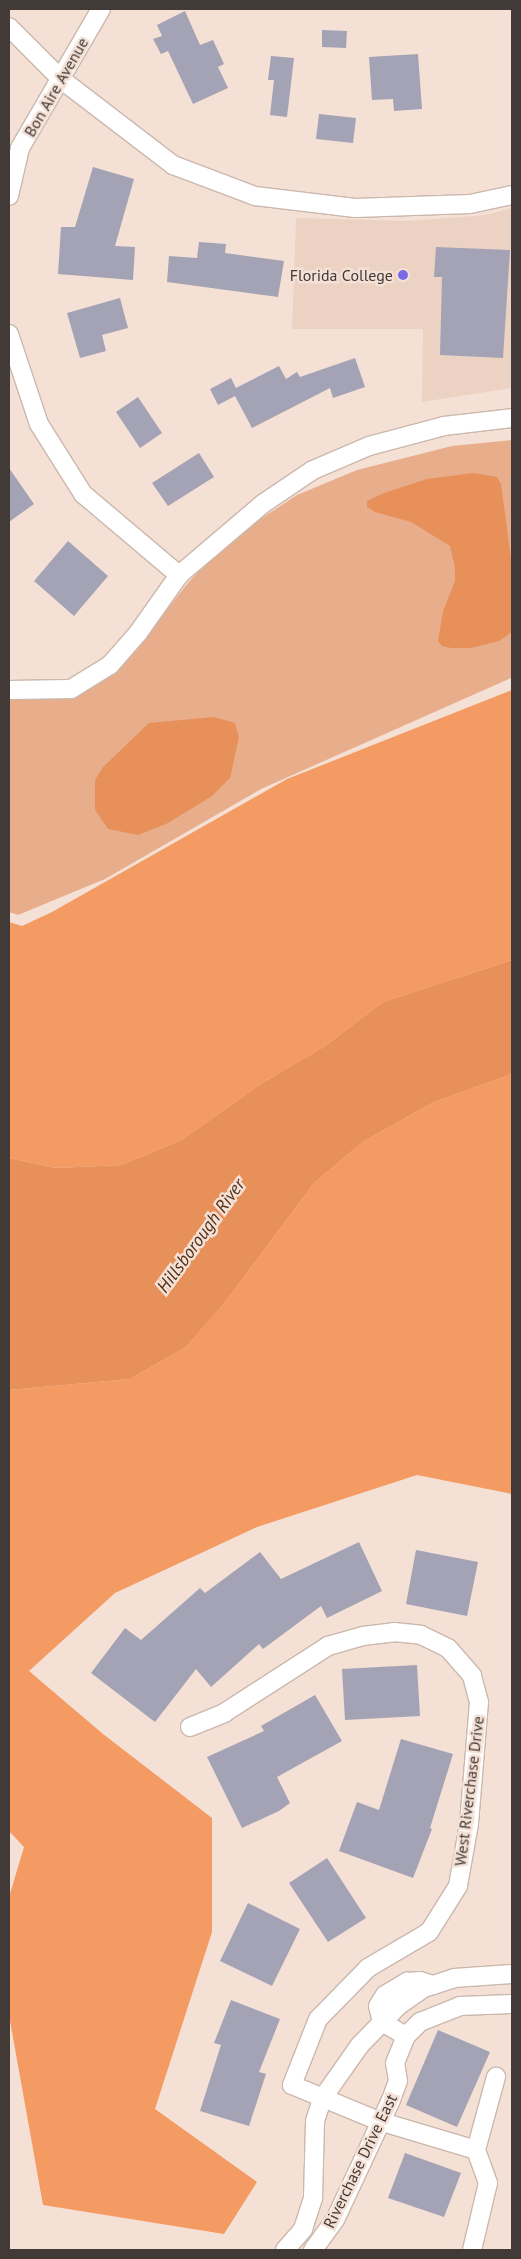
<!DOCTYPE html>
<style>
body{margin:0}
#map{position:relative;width:521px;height:2259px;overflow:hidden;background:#f4e0d5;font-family:"PT Sans",sans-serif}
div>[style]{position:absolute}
.built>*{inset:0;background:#ecd2c3}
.green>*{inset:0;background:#e8ae8c}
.forest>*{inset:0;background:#f49b64}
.water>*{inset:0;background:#e89059}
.building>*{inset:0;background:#a3a3b5}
.roads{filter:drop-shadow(1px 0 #cbb8ad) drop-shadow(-1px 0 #cbb8ad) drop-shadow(0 1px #cbb8ad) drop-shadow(0 -1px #cbb8ad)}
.minor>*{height:18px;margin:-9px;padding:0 9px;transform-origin:9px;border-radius:9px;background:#fff}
.dots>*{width:14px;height:14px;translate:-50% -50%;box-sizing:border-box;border:2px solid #f4e0d5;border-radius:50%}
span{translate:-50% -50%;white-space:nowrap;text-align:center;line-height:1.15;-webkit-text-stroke:5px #f4e0d5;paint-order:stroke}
.street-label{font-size:16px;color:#423a36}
.poi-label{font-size:16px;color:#423a36}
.right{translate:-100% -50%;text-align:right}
.water-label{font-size:18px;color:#532f18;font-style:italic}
.frame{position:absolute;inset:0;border:10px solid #423a36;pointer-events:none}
</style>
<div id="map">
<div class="built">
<i style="clip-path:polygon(512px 208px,512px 388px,422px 402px,423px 329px,292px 329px,296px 218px,410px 221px,486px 215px)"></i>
</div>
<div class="green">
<i style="clip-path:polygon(512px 440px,511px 678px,261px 789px,105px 879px,18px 915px,9px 912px,9px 697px,33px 699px,78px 696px,118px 670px,188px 583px,227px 541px,297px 495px,357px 470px,452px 446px)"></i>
</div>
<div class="forest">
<i style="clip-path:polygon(512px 690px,512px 960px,383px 1002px,325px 1046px,259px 1085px,183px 1139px,122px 1165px,56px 1168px,9px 1158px,9px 922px,22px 926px,52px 912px,287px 779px)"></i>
<i style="clip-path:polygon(512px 1074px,512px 1494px,417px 1475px,257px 1527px,115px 1593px,29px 1671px,103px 1734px,212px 1818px,212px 1932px,155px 2109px,257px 2182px,224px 2234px,43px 2205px,9px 2015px,9px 1897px,24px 1847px,9px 1831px,9px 1390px,130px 1379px,186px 1347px,222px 1306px,314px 1183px,364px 1141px,434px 1102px)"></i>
</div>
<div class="water">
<i style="clip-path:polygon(473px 473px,497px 477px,501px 484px,512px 566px,512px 632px,499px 641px,471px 648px,451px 648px,442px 646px,438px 641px,443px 611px,455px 581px,455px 567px,450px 546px,411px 522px,375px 512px,367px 507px,367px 501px,384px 493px,427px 479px)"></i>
<i style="clip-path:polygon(214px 717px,235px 723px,239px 737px,230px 778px,212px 796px,168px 823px,138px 835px,108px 829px,95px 810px,95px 780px,103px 767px,149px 723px)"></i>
<i style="clip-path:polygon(512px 960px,512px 1074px,434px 1102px,364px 1141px,314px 1183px,222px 1306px,186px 1347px,130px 1379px,9px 1390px,9px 1158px,56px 1168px,122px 1165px,183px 1139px,259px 1085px,325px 1046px,383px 1002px)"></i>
</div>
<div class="building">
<i style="clip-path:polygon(185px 11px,200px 45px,213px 40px,224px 64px,218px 67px,228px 88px,193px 104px,168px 51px,161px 54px,153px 39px,162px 36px,157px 25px)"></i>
<i style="clip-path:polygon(322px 30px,347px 31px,346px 48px,322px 47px)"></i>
<i style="clip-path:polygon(418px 54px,422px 109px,394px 111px,393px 99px,372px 100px,369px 57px)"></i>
<i style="clip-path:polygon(271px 56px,294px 58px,287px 117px,270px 115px,274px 80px,268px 80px)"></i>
<i style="clip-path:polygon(319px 114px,356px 118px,353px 143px,316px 139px)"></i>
<i style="clip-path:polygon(93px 167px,134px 179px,115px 246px,135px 247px,133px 280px,58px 274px,61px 227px,75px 227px)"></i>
<i style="clip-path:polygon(199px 242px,226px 244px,225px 253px,284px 261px,278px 297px,167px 282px,169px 256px,197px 258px)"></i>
<i style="clip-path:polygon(436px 247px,510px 250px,503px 358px,440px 355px,442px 277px,434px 277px)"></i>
<i style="clip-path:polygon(120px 298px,128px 328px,102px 335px,106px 351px,80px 358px,67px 313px)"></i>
<i style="clip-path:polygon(355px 358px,365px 387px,333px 398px,330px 388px,252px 428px,235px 396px,218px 405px,210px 389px,231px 378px,236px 388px,279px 366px,286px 379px,297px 372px,300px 377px)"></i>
<i style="clip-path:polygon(138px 397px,162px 433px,140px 448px,116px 412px)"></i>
<i style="clip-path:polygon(199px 453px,214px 477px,168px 506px,152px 483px)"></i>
<i style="clip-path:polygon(9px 468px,34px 504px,9px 522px)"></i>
<i style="clip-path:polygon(68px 541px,108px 576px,74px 616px,34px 581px)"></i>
<i style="clip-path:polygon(359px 1542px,382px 1591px,327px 1618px,321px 1606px,263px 1649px,259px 1644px,211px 1687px,196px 1669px,155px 1722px,91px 1673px,125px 1628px,141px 1640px,200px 1588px,205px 1593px,260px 1552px,281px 1579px)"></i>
<i style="clip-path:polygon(416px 1550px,478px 1562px,467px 1616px,406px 1604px)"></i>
<i style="clip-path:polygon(417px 1665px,420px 1716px,345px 1720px,342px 1669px)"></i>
<i style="clip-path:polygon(315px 1695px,342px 1741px,277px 1777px,290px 1803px,279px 1811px,242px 1828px,207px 1757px,264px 1731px,261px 1726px)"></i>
<i style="clip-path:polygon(401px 1739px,453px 1754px,430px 1828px,432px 1829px,413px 1878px,339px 1851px,357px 1802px,379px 1810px)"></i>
<i style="clip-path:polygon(327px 1858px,366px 1918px,328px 1942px,289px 1883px)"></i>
<i style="clip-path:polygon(248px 1903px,300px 1929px,272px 1986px,220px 1961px)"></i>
<i style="clip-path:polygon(231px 2000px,280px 2019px,259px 2072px,266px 2074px,249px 2126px,200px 2111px,221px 2045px,214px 2043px)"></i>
<i style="clip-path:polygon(438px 2030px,490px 2052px,457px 2127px,406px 2105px)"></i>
<i style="clip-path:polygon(405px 2153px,461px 2173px,444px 2217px,388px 2198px)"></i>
</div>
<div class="roads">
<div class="minor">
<i style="left:9px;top:27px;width:75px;rotate:45deg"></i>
<i style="left:62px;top:80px;width:140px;rotate:37.4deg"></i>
<i style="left:173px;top:165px;width:88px;rotate:20.7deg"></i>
<i style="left:255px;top:196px;width:101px;rotate:6.8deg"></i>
<i style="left:355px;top:208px;width:115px;rotate:-2deg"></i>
<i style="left:470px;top:204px;width:43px;rotate:-12.1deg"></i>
<i style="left:9px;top:196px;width:49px;rotate:-77.1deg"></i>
<i style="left:20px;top:148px;width:161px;rotate:-59.8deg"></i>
<i style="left:9px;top:334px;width:95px;rotate:71.6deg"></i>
<i style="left:39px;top:424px;width:83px;rotate:57.8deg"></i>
<i style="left:83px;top:494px;width:126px;rotate:40.2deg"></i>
<i style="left:9px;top:690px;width:62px;rotate:-0.9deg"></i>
<i style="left:71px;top:689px;width:46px;rotate:-31.6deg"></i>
<i style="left:110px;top:665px;width:43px;rotate:-48.8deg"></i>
<i style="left:138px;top:633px;width:71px;rotate:-54.7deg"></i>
<i style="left:179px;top:575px;width:111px;rotate:-40.3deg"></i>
<i style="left:264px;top:503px;width:59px;rotate:-34deg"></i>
<i style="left:313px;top:470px;width:61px;rotate:-23.2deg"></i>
<i style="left:369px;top:446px;width:78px;rotate:-14.9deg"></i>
<i style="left:444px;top:426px;width:68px;rotate:-6.7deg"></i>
<i style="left:190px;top:1727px;width:37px;rotate:-22deg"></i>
<i style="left:224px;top:1713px;width:124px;rotate:-32.8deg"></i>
<i style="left:328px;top:1646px;width:36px;rotate:-16deg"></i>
<i style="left:363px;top:1636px;width:31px;rotate:-7deg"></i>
<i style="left:394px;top:1632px;width:27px;rotate:6deg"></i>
<i style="left:421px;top:1635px;width:30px;rotate:26deg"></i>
<i style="left:448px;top:1648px;width:37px;rotate:49deg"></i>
<i style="left:472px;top:1676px;width:27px;rotate:75deg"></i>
<i style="left:479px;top:1702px;width:122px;rotate:94.7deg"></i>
<i style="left:469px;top:1824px;width:63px;rotate:100.1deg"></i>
<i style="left:458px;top:1886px;width:54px;rotate:122.2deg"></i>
<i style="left:429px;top:1932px;width:71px;rotate:149.5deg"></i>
<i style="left:368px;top:1968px;width:71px;rotate:134.4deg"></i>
<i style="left:318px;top:2019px;width:71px;rotate:111.5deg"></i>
<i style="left:292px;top:2085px;width:94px;rotate:22.5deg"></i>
<i style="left:379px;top:2121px;width:101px;rotate:16.6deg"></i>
<i style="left:406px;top:2036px;width:28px;rotate:-150deg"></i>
<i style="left:382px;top:2022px;width:16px;rotate:-104deg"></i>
<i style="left:378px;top:2006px;width:13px;rotate:-58deg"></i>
<i style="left:385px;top:1995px;width:26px;rotate:-31deg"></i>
<i style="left:407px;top:1982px;width:13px;rotate:-4deg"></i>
<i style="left:420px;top:1981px;width:14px;rotate:17deg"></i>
<i style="left:285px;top:2250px;width:28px;rotate:-49deg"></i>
<i style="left:303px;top:2229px;width:33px;rotate:-72deg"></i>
<i style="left:313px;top:2198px;width:77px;rotate:-88.5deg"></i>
<i style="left:315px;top:2121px;width:23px;rotate:-72deg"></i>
<i style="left:322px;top:2099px;width:66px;rotate:-54.9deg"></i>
<i style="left:360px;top:2045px;width:54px;rotate:-45.7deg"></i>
<i style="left:398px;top:2006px;width:32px;rotate:-35deg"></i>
<i style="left:424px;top:1988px;width:32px;rotate:-18deg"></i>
<i style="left:454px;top:1978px;width:58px;rotate:-3.9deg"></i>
<i style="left:313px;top:2250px;width:37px;rotate:-54deg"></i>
<i style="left:335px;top:2220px;width:132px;rotate:-65deg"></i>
<i style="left:391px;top:2100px;width:20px;rotate:-70deg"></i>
<i style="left:398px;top:2081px;width:18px;rotate:-99deg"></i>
<i style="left:395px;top:2063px;width:29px;rotate:-68deg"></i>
<i style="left:406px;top:2036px;width:20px;rotate:-45deg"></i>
<i style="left:420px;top:2022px;width:43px;rotate:-21.8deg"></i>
<i style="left:460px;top:2006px;width:52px;rotate:-2.2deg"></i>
<i style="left:472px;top:2250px;width:69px;rotate:-76.6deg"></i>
<i style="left:488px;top:2183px;width:35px;rotate:-110deg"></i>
<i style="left:476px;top:2150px;width:76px;rotate:-74.7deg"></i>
</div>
</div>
<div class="dots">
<i style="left:403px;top:275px;background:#7969e4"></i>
</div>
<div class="street-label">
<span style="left:56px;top:87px;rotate:-60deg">Bon Aire Avenue</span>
<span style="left:469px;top:1791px;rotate:-83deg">West Riverchase Drive</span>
<span style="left:360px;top:2161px;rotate:-64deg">Riverchase Drive East</span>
</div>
<div class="poi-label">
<span class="right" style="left:393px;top:275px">Florida College</span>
</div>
<div class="water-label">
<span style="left:201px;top:1236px;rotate:-54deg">Hillsborough River</span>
</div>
<div class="frame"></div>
</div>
